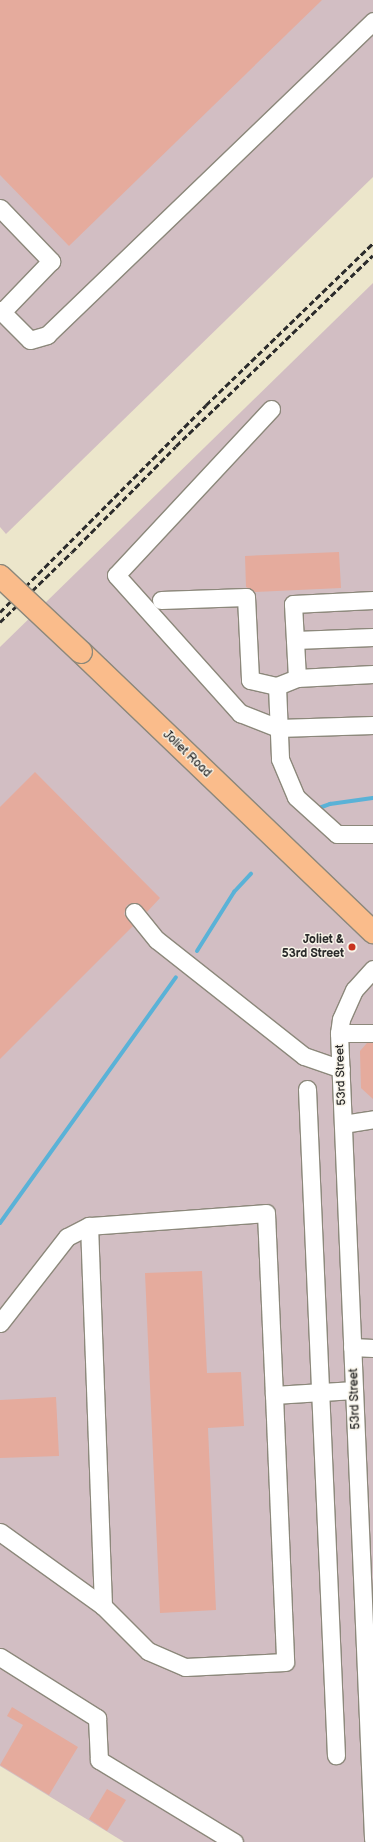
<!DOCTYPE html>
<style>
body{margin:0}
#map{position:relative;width:373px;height:1842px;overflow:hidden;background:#ece6cb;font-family:"Balsamiq Sans",sans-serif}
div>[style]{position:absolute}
.industrial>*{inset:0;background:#d2bec3}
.stream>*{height:4px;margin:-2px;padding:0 2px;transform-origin:2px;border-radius:2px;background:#5ab2d7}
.building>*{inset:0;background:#e5ab9d}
.roads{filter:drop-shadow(1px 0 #8c887b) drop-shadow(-1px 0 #8c887b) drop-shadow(0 1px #8c887b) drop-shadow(0 -1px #8c887b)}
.minor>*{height:17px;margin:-8.5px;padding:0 8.5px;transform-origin:8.5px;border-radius:8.5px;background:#fff}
.major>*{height:22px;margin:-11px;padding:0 11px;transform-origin:11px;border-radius:11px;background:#fabc8b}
.rail>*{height:3px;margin-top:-1.5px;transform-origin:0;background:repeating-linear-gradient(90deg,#2b2b2b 0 6px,transparent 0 9px)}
.bridges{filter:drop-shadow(1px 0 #8c887b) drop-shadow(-1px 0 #8c887b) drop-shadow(0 1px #8c887b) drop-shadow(0 -1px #8c887b)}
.major-bridge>*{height:22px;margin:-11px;padding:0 11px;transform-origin:11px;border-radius:11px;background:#fabc8b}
.dots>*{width:11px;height:11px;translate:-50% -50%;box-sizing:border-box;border:2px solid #f7f3e8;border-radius:50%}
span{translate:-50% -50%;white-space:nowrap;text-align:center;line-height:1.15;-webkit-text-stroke:3px #f7f3e8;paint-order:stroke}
.street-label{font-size:12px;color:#2b2b2b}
.poi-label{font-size:12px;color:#2b2b2b;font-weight:700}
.right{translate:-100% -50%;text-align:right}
</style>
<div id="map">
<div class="industrial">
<i style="clip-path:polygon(0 0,373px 0,373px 177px,6px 534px,0 527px)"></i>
<i style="clip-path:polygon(373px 283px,373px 1842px,124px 1842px,0 1766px,0 647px)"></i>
</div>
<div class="stream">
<i style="left:319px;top:808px;width:12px;rotate:-20deg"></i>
<i style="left:330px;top:804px;width:43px;rotate:-7.9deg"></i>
<i style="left:197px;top:951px;width:70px;rotate:-57.9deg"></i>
<i style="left:234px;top:892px;width:25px;rotate:-47deg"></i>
<i style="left:0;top:1223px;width:302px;rotate:-54.4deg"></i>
</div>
<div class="building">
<i style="clip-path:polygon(0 0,322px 0,69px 246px,0 175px)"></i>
<i style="clip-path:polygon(339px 552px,341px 588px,255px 592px,246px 587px,245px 556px)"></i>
<i style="clip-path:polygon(35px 772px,160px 898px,147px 912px,137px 903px,127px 905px,124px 914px,133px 926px,0 1059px,0 807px)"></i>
<i style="clip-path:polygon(367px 1043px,373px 1043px,373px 1099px,361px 1088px,360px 1051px)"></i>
<i style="clip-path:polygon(202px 1271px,207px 1373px,241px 1372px,244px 1426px,208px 1428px,216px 1610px,160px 1613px,145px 1273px)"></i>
<i style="clip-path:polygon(56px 1397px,59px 1456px,0 1458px,0 1400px)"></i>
<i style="clip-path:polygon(12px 1707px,78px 1747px,49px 1795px,0 1765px,23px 1725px,7px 1716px)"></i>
<i style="clip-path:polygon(107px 1789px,126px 1800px,107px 1831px,89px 1819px)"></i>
</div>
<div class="roads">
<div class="minor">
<i style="left:0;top:208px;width:74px;rotate:46.1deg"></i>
<i style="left:51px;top:261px;width:71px;rotate:133.9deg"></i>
<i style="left:0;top:310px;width:42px;rotate:45deg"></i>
<i style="left:30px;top:340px;width:18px;rotate:-16deg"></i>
<i style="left:47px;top:335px;width:453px;rotate:-43.9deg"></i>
<i style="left:271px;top:409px;width:227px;rotate:133deg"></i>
<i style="left:116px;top:575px;width:186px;rotate:48.1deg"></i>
<i style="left:240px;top:713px;width:41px;rotate:21.5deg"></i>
<i style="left:278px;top:728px;width:95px;rotate:-1.8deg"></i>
<i style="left:161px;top:600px;width:85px;rotate:-2deg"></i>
<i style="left:246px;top:597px;width:83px;rotate:87.2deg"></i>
<i style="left:250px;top:680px;width:28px;rotate:13deg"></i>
<i style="left:277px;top:686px;width:73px;rotate:87.6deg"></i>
<i style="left:280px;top:759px;width:41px;rotate:67.2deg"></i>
<i style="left:296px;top:797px;width:55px;rotate:42.1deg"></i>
<i style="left:337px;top:834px;width:36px"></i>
<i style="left:295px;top:640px;width:78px;rotate:-2.2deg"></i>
<i style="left:297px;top:678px;width:76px;rotate:-3deg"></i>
<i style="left:277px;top:686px;width:22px;rotate:-22deg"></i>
<i style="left:297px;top:678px;width:74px;rotate:-93.1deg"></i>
<i style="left:293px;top:604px;width:80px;rotate:-2.9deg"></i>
<i style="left:134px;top:912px;width:36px;rotate:51deg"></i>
<i style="left:157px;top:940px;width:187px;rotate:38.3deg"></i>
<i style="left:304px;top:1056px;width:39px;rotate:19deg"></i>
<i style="left:373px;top:969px;width:28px;rotate:132deg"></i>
<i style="left:354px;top:990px;width:32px;rotate:114deg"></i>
<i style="left:341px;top:1019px;width:14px;rotate:98deg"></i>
<i style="left:339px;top:1033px;width:807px;rotate:87.58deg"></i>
<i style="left:339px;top:1033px;width:34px"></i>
<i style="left:307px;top:1089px;width:667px;rotate:87.51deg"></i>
<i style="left:343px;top:1124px;width:30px;rotate:-9deg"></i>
<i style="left:0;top:1323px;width:109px;rotate:-52.1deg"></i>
<i style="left:67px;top:1237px;width:25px;rotate:-27deg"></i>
<i style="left:352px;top:1347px;width:21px;rotate:3deg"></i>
<i style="left:274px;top:1395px;width:267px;rotate:87.6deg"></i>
<i style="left:285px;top:1662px;width:100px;rotate:177.1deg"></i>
<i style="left:185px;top:1667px;width:40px;rotate:-156.6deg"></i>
<i style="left:148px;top:1651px;width:64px;rotate:-135deg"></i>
<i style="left:103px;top:1606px;width:380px;rotate:-92.1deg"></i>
<i style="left:89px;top:1226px;width:177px;rotate:-4.2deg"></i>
<i style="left:266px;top:1213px;width:182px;rotate:87.5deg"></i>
<i style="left:274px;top:1395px;width:80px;rotate:-3.6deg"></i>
<i style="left:0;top:1532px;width:127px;rotate:35.7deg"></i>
<i style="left:0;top:1657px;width:115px;rotate:32.2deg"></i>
<i style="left:97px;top:1718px;width:42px;rotate:87.3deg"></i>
<i style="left:99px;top:1760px;width:158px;rotate:31.3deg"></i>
</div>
<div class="major">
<i style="left:81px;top:652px;width:405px;rotate:43.8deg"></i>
</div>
</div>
<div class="rail">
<i style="left:0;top:612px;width:292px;rotate:-45.1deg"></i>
<i style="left:206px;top:405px;width:233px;rotate:-44.1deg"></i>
<i style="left:0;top:622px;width:100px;rotate:-44.2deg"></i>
<i style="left:72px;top:552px;width:148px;rotate:-45.5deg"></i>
<i style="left:176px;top:446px;width:274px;rotate:-44.1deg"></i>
</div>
<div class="bridges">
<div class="major-bridge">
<i style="left:0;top:576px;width:111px;rotate:43.2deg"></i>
</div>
</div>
<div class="dots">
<i style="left:352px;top:947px;background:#c8321e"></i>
</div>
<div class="street-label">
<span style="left:187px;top:754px;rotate:44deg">Joliet Road</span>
<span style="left:341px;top:1075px;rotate:-92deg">53rd Street</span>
<span style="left:355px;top:1399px;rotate:-92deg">53rd Street</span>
</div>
<div class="poi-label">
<span class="right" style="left:344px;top:947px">Joliet &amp;<br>53rd Street</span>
</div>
</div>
